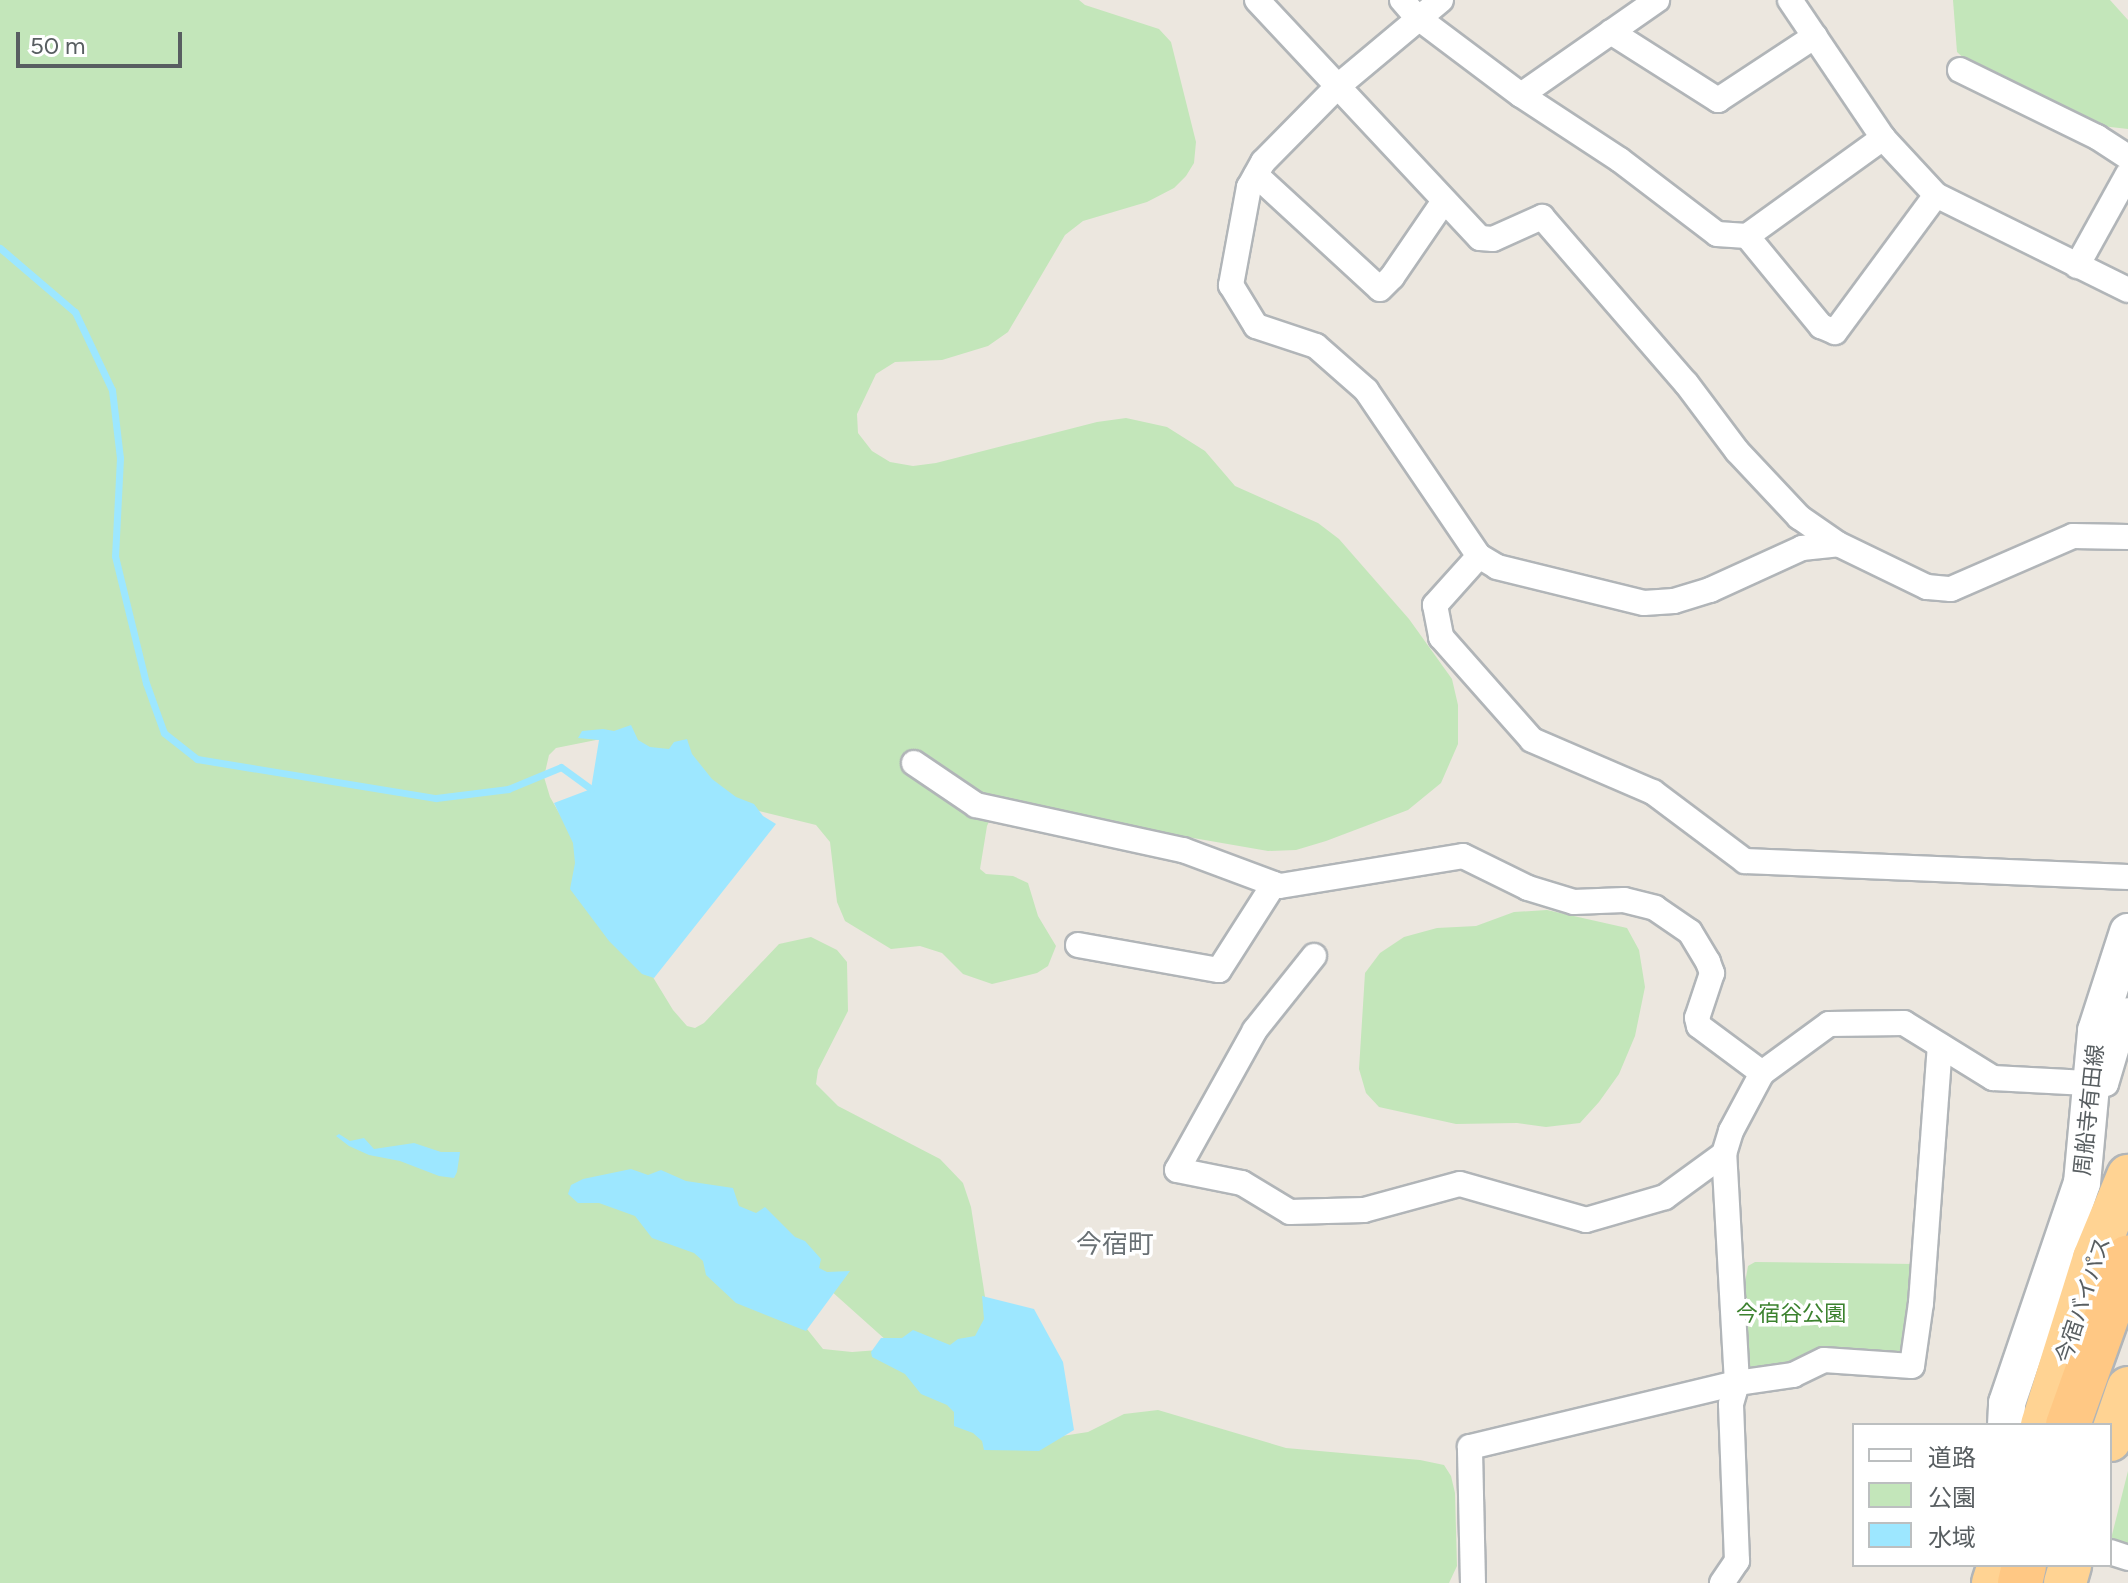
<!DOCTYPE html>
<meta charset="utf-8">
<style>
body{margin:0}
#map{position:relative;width:2128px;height:1583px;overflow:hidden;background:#ece7df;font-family:Figtree,"Noto Sans JP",sans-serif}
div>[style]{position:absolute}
.green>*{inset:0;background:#c3e6ba}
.water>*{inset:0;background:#9de7ff}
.stream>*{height:7px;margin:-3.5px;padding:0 3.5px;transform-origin:3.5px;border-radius:3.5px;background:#9de7ff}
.roads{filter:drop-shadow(2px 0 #b1b5b8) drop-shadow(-2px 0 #b1b5b8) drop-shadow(0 2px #b1b5b8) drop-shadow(0 -2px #b1b5b8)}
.minor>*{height:24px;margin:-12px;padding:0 12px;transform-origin:12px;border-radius:12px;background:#fff}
.secondary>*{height:36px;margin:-18px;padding:0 18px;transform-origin:18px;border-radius:18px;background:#fff}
.trunk>*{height:42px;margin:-21px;padding:0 21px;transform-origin:21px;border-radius:21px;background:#ffd393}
.motorway>*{height:44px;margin:-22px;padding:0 22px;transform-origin:22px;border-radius:22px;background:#ffc884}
span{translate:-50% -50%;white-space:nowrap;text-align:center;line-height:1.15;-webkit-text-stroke:7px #fff;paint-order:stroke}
.street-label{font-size:22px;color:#585e61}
.park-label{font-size:22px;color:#3c822f}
.quarter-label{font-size:26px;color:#697074}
.legend{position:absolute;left:1852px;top:1423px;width:260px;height:144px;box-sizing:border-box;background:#fff;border:2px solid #bcbfc0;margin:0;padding:10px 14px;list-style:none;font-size:24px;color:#585e61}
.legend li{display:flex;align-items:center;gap:16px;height:40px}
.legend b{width:40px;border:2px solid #bcbfc0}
.scale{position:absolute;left:16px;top:32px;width:166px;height:36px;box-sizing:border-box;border:4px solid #585e61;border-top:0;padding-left:10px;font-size:24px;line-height:28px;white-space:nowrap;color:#585e61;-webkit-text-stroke:6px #fff;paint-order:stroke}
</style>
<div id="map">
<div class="green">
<i style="clip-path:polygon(0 0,1079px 0,1085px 5px,1159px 29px,1171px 42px,1196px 142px,1194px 163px,1186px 176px,1174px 188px,1147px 202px,1083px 221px,1065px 235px,1008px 332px,988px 346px,942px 360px,895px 362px,876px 374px,857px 414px,858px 433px,872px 451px,890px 462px,913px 466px,936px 463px,1097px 422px,1126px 418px,1167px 427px,1205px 451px,1235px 486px,1318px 523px,1339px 539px,1409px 619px,1452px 679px,1458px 705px,1458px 744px,1441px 783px,1408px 810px,1326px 841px,1296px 850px,1268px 851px,997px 804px,987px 826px,980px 869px,986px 874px,1013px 876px,1028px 883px,1038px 916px,1056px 946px,1048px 966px,1037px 973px,992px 984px,963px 974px,942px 953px,920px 946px,891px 949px,845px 921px,837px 902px,830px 842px,816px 825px,751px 809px,649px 753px,626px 734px,556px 748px,549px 755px,544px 777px,550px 797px,648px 969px,673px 1010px,687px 1026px,695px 1028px,704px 1023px,779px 944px,811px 937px,837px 950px,847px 962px,848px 1011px,818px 1070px,816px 1084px,838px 1106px,940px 1159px,963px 1183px,971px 1207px,988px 1316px,979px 1339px,949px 1349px,887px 1341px,830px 1290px,799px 1319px,823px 1349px,852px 1352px,892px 1349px,1023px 1442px,1088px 1432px,1124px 1414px,1158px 1410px,1286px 1448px,1420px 1460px,1444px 1465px,1451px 1476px,1455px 1493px,1457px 1566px,1449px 1583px,0 1583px)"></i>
<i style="clip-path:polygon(1953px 0,2110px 0,2128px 20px,2128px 129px,2093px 125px,1992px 84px,1957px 52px)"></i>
<i style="clip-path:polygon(1547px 910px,1627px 928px,1639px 950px,1645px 987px,1635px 1036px,1619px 1074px,1599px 1102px,1580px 1123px,1546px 1127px,1517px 1123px,1456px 1124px,1379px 1107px,1366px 1093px,1359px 1069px,1365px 973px,1380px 953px,1404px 937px,1437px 928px,1476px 926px,1514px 912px)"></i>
<i style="clip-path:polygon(1755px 1262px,1915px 1264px,1906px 1351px,1898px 1356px,1757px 1375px,1744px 1368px,1741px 1305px,1748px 1266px)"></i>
<i style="clip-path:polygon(2128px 1471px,2128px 1545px,2111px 1539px)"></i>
</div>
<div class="water">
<i style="clip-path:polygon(631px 725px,638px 740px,650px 747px,669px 749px,674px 742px,687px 739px,692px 754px,712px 779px,736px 797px,754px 804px,763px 816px,776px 824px,654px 978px,642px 974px,609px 941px,570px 889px,575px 863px,573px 843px,554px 803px,591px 789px,599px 740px,578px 738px,582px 731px,603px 729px,614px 731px)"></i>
<i style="clip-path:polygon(339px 1134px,350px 1141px,364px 1138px,374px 1149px,414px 1143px,441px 1152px,460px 1152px,457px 1172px,454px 1178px,439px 1176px,400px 1161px,369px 1155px,349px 1146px,336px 1136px)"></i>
<i style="clip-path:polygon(631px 1169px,648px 1175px,661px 1170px,686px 1181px,733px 1188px,739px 1206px,756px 1213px,765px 1207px,795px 1237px,805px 1241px,821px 1259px,819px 1268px,827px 1272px,850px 1271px,806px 1331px,736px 1303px,706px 1275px,703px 1261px,694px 1253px,652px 1238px,635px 1216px,599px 1203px,578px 1203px,568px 1194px,571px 1185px,583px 1179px)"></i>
<i style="clip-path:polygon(982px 1296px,1034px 1309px,1063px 1362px,1074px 1430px,1039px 1451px,984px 1450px,982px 1441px,973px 1433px,954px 1426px,954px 1412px,947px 1405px,921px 1394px,905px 1374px,872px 1357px,871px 1352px,881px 1338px,902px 1338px,913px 1330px,950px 1345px,958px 1339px,975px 1336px,984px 1319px)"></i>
</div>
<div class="stream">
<i style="left:0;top:248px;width:99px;rotate:40.5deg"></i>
<i style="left:75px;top:312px;width:86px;rotate:64.6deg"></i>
<i style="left:112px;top:390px;width:68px;rotate:83.3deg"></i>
<i style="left:120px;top:458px;width:98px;rotate:92.9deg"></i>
<i style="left:115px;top:556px;width:131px;rotate:76.3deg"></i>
<i style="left:146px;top:683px;width:53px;rotate:70.2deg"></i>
<i style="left:164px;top:733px;width:42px;rotate:38.2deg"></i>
<i style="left:197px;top:759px;width:242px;rotate:9.3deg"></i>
<i style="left:436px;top:798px;width:73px;rotate:-7.1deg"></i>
<i style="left:508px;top:789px;width:57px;rotate:-22.5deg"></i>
<i style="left:561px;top:767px;width:37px;rotate:36deg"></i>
</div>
<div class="roads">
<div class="minor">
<i style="left:1257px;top:0;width:326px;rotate:46.9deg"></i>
<i style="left:1480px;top:238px;width:13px;rotate:4deg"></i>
<i style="left:1493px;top:239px;width:54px;rotate:-24.2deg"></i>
<i style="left:1542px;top:217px;width:220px;rotate:49.1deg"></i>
<i style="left:1686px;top:383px;width:85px;rotate:53.1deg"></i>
<i style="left:1737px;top:451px;width:91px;rotate:46.8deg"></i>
<i style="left:1799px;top:517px;width:47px;rotate:34.7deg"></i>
<i style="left:1402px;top:0;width:23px;rotate:49deg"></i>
<i style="left:1417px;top:17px;width:130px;rotate:36.9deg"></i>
<i style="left:1521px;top:95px;width:118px;rotate:33.3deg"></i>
<i style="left:1620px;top:160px;width:122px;rotate:37.3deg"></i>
<i style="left:1717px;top:234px;width:30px;rotate:4deg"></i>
<i style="left:1747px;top:236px;width:117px;rotate:50.6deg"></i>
<i style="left:1821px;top:326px;width:15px;rotate:23deg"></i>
<i style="left:1835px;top:332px;width:170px;rotate:-53.6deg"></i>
<i style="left:1441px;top:0;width:136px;rotate:140.1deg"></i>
<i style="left:1337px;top:87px;width:105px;rotate:134.6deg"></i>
<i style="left:1263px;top:162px;width:29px;rotate:119deg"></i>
<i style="left:1249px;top:187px;width:100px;rotate:100.4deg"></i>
<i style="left:1231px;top:285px;width:48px;rotate:58.6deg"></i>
<i style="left:1256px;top:326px;width:63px;rotate:18.4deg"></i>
<i style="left:1316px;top:346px;width:67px;rotate:41.3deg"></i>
<i style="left:1366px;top:390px;width:201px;rotate:55.8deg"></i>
<i style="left:1479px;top:556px;width:21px;rotate:31deg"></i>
<i style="left:1497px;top:567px;width:151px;rotate:13.8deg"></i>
<i style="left:1644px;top:603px;width:30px;rotate:-4deg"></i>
<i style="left:1674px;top:601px;width:38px;rotate:-17deg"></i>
<i style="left:1710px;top:590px;width:101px;rotate:-24.5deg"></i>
<i style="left:1802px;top:548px;width:36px;rotate:-6deg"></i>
<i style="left:1838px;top:544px;width:99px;rotate:25.8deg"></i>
<i style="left:1927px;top:587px;width:24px;rotate:5deg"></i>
<i style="left:1951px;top:589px;width:133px;rotate:-23.5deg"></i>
<i style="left:2073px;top:536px;width:55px;rotate:1deg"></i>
<i style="left:1790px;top:0;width:166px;rotate:56deg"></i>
<i style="left:1883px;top:138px;width:78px;rotate:47.1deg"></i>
<i style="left:1936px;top:195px;width:214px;rotate:26.3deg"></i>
<i style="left:1611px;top:32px;width:127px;rotate:32.4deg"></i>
<i style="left:1718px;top:100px;width:116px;rotate:-33.4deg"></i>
<i style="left:1960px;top:70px;width:153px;rotate:26.1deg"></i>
<i style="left:2097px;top:137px;width:37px;rotate:33deg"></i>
<i style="left:1521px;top:95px;width:166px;rotate:-34.9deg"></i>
<i style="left:1256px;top:175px;width:168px;rotate:42.6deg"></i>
<i style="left:1380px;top:289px;width:17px;rotate:-45deg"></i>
<i style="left:1392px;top:277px;width:92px;rotate:-55.6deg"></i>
<i style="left:1747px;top:236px;width:168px;rotate:-35.8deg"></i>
<i style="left:2077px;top:266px;width:105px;rotate:-61deg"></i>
<i style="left:1479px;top:556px;width:66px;rotate:131.9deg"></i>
<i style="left:1435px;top:605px;width:33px;rotate:79deg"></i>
<i style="left:1441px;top:637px;width:137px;rotate:48.5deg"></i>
<i style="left:1532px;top:740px;width:132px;rotate:23.3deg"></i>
<i style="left:1653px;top:792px;width:115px;rotate:36.9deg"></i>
<i style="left:1745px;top:861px;width:383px;rotate:2.4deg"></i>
<i style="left:914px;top:763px;width:75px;rotate:34.1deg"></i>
<i style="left:976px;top:805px;width:212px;rotate:12.3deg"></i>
<i style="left:1183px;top:850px;width:103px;rotate:20.4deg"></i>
<i style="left:1280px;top:886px;width:185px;rotate:-9.3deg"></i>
<i style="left:1463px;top:856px;width:72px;rotate:26.2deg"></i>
<i style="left:1528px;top:888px;width:48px;rotate:16.9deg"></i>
<i style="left:1574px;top:902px;width:50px;rotate:-2.3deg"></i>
<i style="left:1624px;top:900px;width:32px;rotate:14deg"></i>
<i style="left:1655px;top:908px;width:42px;rotate:34.4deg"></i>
<i style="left:1690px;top:932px;width:35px;rotate:59deg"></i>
<i style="left:1708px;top:962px;width:12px;rotate:70deg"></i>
<i style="left:1712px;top:973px;width:47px;rotate:108.4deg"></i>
<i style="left:1697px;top:1018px;width:8px;rotate:76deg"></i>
<i style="left:1699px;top:1026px;width:79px;rotate:36.7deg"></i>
<i style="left:1078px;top:945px;width:143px;rotate:10.1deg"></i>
<i style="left:1219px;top:970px;width:102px;rotate:-57.4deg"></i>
<i style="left:1314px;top:956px;width:95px;rotate:128.6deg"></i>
<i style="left:1255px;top:1030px;width:160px;rotate:119.1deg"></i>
<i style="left:1177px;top:1170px;width:66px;rotate:11.3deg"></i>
<i style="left:1242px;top:1183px;width:56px;rotate:31.1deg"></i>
<i style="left:1290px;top:1212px;width:74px;rotate:-1.5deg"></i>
<i style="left:1364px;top:1210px;width:99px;rotate:-15.2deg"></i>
<i style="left:1460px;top:1184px;width:131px;rotate:15.9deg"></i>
<i style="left:1586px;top:1220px;width:82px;rotate:-16.2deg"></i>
<i style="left:1665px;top:1197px;width:73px;rotate:-36.1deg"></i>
<i style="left:2110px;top:1552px;width:19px;rotate:18deg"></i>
<i style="left:1473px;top:1583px;width:136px;rotate:-91.3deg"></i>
<i style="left:1470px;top:1447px;width:275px;rotate:-13.5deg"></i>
<i style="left:1737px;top:1383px;width:229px;rotate:-93.2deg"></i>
<i style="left:1724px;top:1154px;width:24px;rotate:-73deg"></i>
<i style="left:1731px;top:1131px;width:66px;rotate:-61.9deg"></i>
<i style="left:1762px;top:1073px;width:83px;rotate:-36.2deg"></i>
<i style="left:1829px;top:1024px;width:75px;rotate:-0.8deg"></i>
<i style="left:1904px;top:1023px;width:105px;rotate:31.7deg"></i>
<i style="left:1993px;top:1078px;width:113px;rotate:3deg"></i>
<i style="left:2106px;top:1084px;width:77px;rotate:-73.4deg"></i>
<i style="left:1722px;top:1583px;width:27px;rotate:-56deg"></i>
<i style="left:1737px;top:1561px;width:157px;rotate:-92.2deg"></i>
<i style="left:1731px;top:1404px;width:22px;rotate:-74deg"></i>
<i style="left:1737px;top:1383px;width:57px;rotate:-8.1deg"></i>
<i style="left:1793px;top:1375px;width:34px;rotate:-26deg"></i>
<i style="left:1824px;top:1360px;width:88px;rotate:3.9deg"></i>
<i style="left:1912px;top:1366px;width:64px;rotate:-81.9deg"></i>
<i style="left:1921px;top:1303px;width:258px;rotate:-85.8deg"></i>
</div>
<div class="secondary">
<i style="left:2006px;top:1425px;width:22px;rotate:-87deg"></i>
<i style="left:2007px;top:1403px;width:232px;rotate:-71.2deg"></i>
<i style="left:2082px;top:1183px;width:153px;rotate:-84.7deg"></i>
<i style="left:2096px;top:1031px;width:104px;rotate:-72.1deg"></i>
</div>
<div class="trunk">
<i style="left:2042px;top:1425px;width:175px;rotate:-72.7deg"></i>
<i style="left:2094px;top:1258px;width:89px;rotate:-67.5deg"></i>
<i style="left:2110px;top:1440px;width:55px;rotate:-70.9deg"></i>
<i style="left:1993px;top:1583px;width:19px;rotate:-72deg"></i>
<i style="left:2065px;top:1583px;width:19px;rotate:-74deg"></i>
</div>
<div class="motorway">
<i style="left:2068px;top:1425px;width:178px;rotate:-70.3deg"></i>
<i style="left:2020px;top:1583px;width:18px;rotate:-77deg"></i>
</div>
</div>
<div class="street-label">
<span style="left:2089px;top:1110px;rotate:-84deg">周船寺有田線</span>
<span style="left:2083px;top:1300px;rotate:-72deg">今宿バイパス</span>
</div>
<div class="park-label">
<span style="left:1791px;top:1314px">今宿谷公園</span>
</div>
<div class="quarter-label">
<span style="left:1115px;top:1245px">今宿町</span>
</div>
<ul class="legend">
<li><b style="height:10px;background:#fff"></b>道路</li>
<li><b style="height:22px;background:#c3e6ba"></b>公園</li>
<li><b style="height:22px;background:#9de7ff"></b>水域</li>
</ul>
<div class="scale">50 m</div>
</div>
